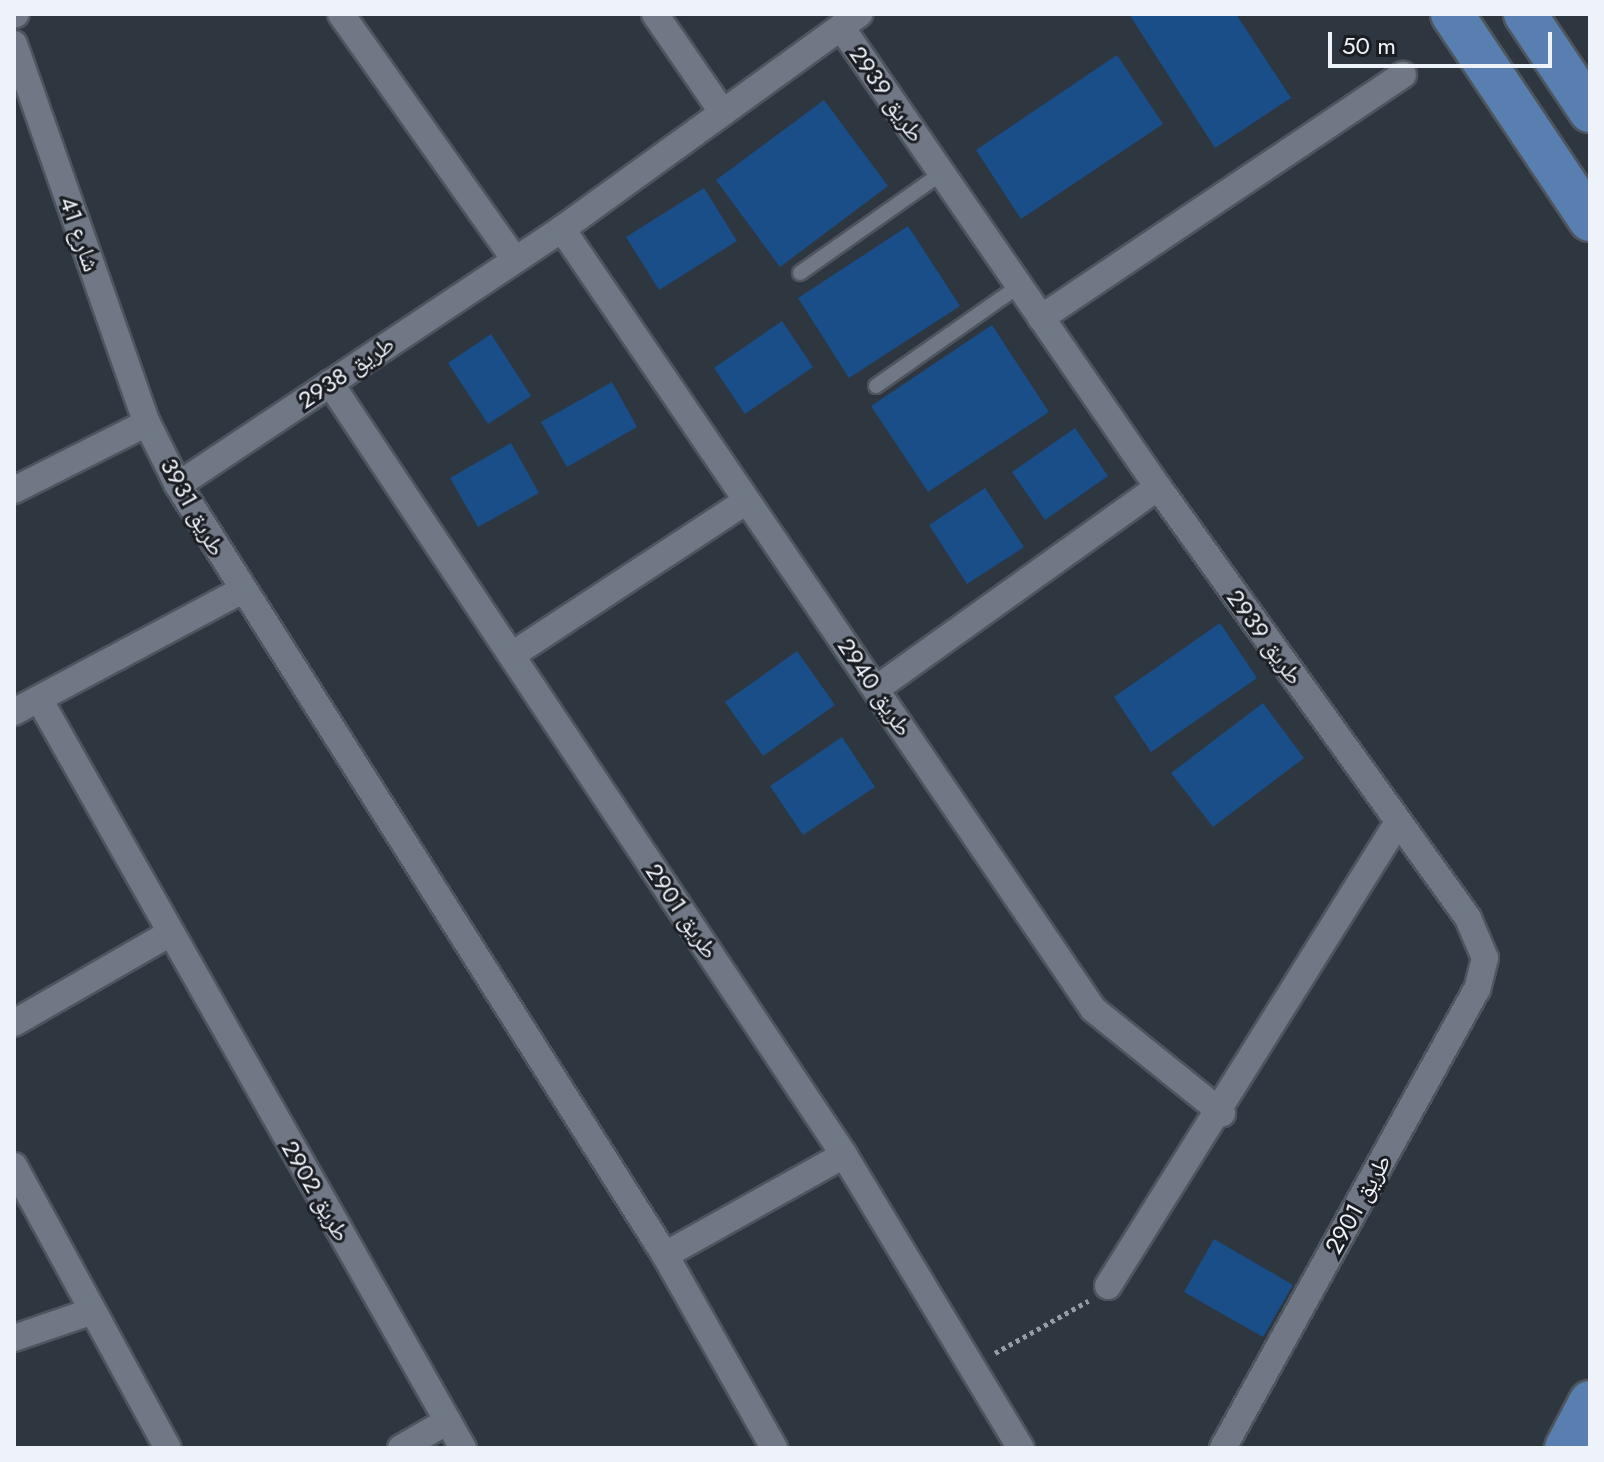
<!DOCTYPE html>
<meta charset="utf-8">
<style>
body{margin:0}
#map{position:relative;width:1604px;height:1462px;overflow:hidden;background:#2e3640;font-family:Jost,"Noto Naskh Arabic",sans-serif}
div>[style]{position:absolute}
.building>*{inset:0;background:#194e88}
.path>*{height:5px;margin-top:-2.5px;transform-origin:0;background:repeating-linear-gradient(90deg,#969ca4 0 4px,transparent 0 8px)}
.roads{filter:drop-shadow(2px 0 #4e555e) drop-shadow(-2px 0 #4e555e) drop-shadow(0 2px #4e555e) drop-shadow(0 -2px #4e555e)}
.lane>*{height:14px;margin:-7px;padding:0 7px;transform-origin:7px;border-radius:7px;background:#6f7884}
.street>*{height:26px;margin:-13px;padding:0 13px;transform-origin:13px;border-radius:13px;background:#6f7884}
.primary>*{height:42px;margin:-21px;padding:0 21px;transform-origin:21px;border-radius:21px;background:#587faf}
span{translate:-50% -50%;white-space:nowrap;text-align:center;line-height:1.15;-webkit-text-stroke:6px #1a1d22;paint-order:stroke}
.street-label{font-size:24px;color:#eef3fa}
.frame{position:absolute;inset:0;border:16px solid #eef3fa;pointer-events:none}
.scale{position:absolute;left:1328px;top:32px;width:224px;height:36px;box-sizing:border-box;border:4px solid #eef3fa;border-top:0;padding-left:10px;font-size:24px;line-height:28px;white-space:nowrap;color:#eef3fa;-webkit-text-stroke:6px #1a1d22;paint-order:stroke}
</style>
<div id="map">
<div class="building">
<i style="clip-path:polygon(1129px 14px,1236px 14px,1291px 98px,1215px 148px)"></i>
<i style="clip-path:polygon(1117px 55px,1163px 124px,1021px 219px,976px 150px)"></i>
<i style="clip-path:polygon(824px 100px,888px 186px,780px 267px,716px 180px)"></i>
<i style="clip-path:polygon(704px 188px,737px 241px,659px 290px,626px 237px)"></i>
<i style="clip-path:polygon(908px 226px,960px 306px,849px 378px,798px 298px)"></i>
<i style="clip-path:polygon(782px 321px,813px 367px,745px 414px,714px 368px)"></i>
<i style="clip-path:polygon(992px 325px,1049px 412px,928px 492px,871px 406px)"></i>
<i style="clip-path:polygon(491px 334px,531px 396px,488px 424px,448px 363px)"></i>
<i style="clip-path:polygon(612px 382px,637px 427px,567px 467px,541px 422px)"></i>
<i style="clip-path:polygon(1075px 428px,1108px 476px,1045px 520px,1012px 472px)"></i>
<i style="clip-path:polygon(511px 443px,539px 493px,478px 527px,450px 478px)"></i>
<i style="clip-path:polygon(985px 488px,1024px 547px,967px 584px,929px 525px)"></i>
<i style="clip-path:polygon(1220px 623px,1257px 678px,1151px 752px,1114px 697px)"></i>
<i style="clip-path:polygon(797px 651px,835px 705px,763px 756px,725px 702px)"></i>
<i style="clip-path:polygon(1263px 703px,1304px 758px,1213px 827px,1171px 773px)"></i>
<i style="clip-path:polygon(842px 737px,875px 787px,803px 835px,770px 786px)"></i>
<i style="clip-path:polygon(1214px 1239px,1293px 1285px,1263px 1337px,1184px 1292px)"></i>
</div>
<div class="path">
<i style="left:995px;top:1353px;width:107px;rotate:-29.2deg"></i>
</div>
<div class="roads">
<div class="lane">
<i style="left:800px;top:273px;width:174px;rotate:-35.2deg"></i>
<i style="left:876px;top:386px;width:174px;rotate:-35deg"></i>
</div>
<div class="street">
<i style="left:341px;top:14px;width:301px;rotate:54.7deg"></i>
<i style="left:655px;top:14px;width:116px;rotate:55.5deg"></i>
<i style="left:14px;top:15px;width:2px;rotate:-27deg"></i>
<i style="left:841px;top:27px;width:559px;rotate:55.43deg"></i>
<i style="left:1158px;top:487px;width:531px;rotate:54.27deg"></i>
<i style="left:1468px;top:918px;width:43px;rotate:67deg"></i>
<i style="left:1485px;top:958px;width:32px;rotate:104deg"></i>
<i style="left:1477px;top:989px;width:525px;rotate:118.96deg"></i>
<i style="left:14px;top:44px;width:402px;rotate:70.7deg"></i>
<i style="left:147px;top:423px;width:69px;rotate:63.4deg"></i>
<i style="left:178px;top:485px;width:911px;rotate:57.69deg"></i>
<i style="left:665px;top:1255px;width:222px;rotate:60.5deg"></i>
<i style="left:562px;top:229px;width:944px;rotate:55.75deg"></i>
<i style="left:1093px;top:1009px;width:166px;rotate:38.9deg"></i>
<i style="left:1041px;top:318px;width:436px;rotate:-33.9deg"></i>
<i style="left:330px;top:383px;width:927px;rotate:56.34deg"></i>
<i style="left:844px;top:1155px;width:342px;rotate:58.9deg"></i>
<i style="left:178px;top:485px;width:462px;rotate:-33.7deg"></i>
<i style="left:562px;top:229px;width:367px;rotate:-35.9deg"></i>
<i style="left:14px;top:490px;width:149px;rotate:-26.7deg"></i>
<i style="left:512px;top:655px;width:280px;rotate:-33.3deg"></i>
<i style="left:876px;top:689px;width:347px;rotate:-35.6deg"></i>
<i style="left:39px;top:699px;width:861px;rotate:60.49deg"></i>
<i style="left:14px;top:712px;width:257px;rotate:-28.1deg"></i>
<i style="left:14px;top:1023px;width:179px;rotate:-29.9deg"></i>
<i style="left:14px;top:1166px;width:321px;rotate:61.4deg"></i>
<i style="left:665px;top:1255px;width:205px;rotate:-29.2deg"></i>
<i style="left:1108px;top:1286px;width:547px;rotate:-57.99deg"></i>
<i style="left:14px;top:1338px;width:83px;rotate:-18.9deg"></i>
<i style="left:401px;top:1448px;width:54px;rotate:-29.9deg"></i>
</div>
<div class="primary">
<i style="left:1452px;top:14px;width:248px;rotate:56.2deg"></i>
<i style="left:1525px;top:14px;width:117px;rotate:56.2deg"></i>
<i style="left:1566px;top:1448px;width:52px;rotate:-62.4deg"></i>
</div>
</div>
<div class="street-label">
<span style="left:887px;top:94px;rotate:55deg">طريق 2939</span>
<span style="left:80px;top:234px;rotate:71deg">شارع 41</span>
<span style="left:346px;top:372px;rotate:-34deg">طريق 2938</span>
<span style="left:193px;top:507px;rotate:61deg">طريق 3931</span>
<span style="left:1265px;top:637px;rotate:54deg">طريق 2939</span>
<span style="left:875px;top:687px;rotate:56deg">طريق 2940</span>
<span style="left:682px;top:911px;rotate:56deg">طريق 2901</span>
<span style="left:316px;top:1191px;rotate:60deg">طريق 2902</span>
<span style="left:1358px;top:1204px;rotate:-61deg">طريق 2901</span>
</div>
<div class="frame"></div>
<div class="scale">50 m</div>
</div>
